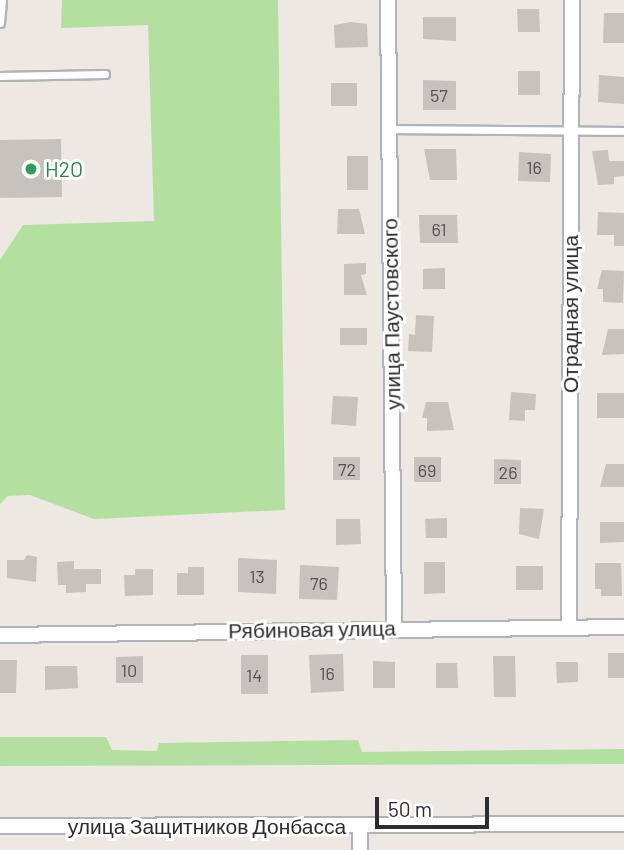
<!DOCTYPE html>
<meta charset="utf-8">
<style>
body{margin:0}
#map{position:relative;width:624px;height:850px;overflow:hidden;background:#ede8e1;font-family:Barlow,sans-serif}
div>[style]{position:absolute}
.green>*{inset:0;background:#b3e0a1}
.building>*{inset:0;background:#c6c2bc}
.roads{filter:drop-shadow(2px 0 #b1b2bc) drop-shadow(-2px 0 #b1b2bc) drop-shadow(0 2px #b1b2bc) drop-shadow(0 -2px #b1b2bc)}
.lane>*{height:7px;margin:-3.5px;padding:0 3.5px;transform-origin:3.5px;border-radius:3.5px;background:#fff}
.street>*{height:14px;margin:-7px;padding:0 7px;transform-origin:7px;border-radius:7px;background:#fff}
.dots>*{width:19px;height:19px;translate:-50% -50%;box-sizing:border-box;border:4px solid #fff;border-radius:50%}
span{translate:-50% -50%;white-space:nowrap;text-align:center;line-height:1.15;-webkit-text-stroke:6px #fff;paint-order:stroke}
.number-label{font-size:18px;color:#535251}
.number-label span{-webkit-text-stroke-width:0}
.leisure-label{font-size:21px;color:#27864d}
.left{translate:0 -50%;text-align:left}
.street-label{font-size:21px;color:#2d2d2d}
.scale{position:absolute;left:375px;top:797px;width:114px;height:32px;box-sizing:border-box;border:4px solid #2d2d2d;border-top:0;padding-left:9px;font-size:21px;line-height:24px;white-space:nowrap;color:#2d2d2d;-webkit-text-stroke:5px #fff;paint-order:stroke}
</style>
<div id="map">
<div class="green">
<i style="clip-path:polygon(62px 0,278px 0,285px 510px,94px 519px,30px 495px,8px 496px,0 504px,0 260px,23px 225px,154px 221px,148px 25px,61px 28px)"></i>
<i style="clip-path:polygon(0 737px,106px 737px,112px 750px,157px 751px,159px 743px,358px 740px,362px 752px,624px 749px,624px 764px,0 766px)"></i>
</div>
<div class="building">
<i style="clip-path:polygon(517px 9px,539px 9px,540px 32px,518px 32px)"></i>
<i style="clip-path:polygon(604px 13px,624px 13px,624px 43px,603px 43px)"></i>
<i style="clip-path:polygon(423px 17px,456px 17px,456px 41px,423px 39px)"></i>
<i style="clip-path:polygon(351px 22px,367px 24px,368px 47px,335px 48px,334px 25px)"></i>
<i style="clip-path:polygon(518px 71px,540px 71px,540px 95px,518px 95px)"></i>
<i style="clip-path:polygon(599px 75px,624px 77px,624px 104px,598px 102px)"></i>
<i style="clip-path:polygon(423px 80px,456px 81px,456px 110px,423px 110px)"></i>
<i style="clip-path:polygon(331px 83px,357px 83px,357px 106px,331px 106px)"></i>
<i style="clip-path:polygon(61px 139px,62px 197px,0 198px,0 140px)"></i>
<i style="clip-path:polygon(424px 149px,456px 149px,457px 180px,430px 180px)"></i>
<i style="clip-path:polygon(608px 150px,609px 161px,624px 161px,624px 176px,614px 177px,614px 184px,598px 185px,592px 151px)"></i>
<i style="clip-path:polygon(519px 152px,551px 154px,550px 182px,518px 181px)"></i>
<i style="clip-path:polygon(347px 156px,368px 156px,368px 190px,347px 190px)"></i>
<i style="clip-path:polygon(338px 209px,359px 209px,365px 234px,337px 234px)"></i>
<i style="clip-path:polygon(598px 212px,624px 213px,624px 246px,614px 246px,614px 235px,597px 235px)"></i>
<i style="clip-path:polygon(419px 215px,457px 215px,458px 243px,420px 243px)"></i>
<i style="clip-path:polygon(366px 263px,366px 274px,361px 275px,367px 295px,344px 295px,344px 264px)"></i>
<i style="clip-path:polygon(445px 268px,445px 289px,423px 289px,423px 269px)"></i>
<i style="clip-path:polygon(602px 270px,624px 271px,623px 303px,603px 302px,603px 289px,597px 289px)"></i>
<i style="clip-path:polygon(416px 315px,434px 316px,432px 352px,408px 351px,409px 334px,415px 335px)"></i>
<i style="clip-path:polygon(340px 328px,367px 328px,367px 345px,340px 345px)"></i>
<i style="clip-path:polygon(608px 329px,624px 329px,624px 354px,602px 355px)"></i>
<i style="clip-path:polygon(511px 392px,536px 394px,535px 410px,525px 410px,525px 421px,509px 420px)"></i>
<i style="clip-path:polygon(597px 393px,624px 393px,624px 418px,597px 418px)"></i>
<i style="clip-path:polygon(333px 396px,358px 397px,356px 426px,331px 424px)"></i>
<i style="clip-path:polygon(426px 402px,448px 402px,454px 430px,427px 431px,427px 418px,422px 418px)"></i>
<i style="clip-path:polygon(333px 457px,360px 457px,360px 480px,333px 480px)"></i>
<i style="clip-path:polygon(414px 457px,441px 457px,441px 482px,414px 482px)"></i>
<i style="clip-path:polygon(494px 459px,521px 460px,521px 484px,494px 484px)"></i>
<i style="clip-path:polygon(606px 464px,624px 464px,624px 487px,600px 487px)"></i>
<i style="clip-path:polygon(520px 508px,544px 509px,539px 539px,519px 534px)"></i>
<i style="clip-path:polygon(447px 518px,447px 538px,426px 538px,425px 519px)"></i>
<i style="clip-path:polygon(336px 519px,360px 519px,361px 544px,336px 545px)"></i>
<i style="clip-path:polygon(600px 522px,624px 522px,624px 542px,600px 543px)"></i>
<i style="clip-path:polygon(27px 555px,37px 557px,36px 582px,7px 578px,7px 560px,24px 560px)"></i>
<i style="clip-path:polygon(238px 558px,277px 560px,276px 594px,238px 592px)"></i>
<i style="clip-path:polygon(74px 561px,74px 569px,101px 569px,101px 584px,86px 584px,86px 592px,66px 593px,66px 585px,58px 585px,57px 562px)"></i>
<i style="clip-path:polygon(424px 562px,445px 562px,445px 593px,424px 594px)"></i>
<i style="clip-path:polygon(595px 563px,621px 563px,622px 596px,601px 596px,601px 589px,595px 589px)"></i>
<i style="clip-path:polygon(300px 565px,339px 567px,337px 600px,299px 599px)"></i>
<i style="clip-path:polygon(516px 566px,543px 566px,543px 590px,516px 590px)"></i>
<i style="clip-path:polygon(188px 567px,204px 567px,204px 595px,177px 595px,177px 573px,188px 573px)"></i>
<i style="clip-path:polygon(135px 569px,153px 569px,153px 595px,125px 596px,124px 575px,135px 575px)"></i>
<i style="clip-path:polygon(608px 653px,624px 653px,624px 678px,608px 678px)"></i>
<i style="clip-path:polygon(343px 654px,344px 691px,311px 693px,309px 655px)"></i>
<i style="clip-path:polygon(241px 655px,268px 655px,268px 694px,241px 694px)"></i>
<i style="clip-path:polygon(143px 656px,143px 683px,116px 683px,116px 657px)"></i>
<i style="clip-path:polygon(493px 656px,515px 656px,516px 697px,494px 697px)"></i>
<i style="clip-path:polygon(0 660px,17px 660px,16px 693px,0 693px)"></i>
<i style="clip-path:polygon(373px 661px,395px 662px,395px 688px,373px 688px)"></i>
<i style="clip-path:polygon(556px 662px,578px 662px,578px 682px,557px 683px)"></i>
<i style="clip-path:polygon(436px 663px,457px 663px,458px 688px,436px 688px)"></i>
<i style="clip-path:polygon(45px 666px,77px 666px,78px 688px,45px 690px)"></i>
</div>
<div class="roads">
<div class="lane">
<i style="left:0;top:23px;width:23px;rotate:-85deg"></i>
<i style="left:0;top:76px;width:105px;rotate:-1.1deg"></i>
<i style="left:390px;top:129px;width:234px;rotate:0.5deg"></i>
</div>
<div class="street">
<i style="left:388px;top:0;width:628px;rotate:89.45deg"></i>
<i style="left:569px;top:628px;width:628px;rotate:-89.73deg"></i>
<i style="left:0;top:635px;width:624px;rotate:-0.73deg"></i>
<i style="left:0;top:826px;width:624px;rotate:-0.18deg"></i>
<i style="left:360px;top:850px;width:24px;rotate:-90deg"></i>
</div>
</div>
<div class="dots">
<i style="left:31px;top:169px;background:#2e9e5b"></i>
</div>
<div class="number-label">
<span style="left:439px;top:95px">57</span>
<span style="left:534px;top:167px">16</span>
<span style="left:439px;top:229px">61</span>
<span style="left:347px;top:469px">72</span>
<span style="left:427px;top:470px">69</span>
<span style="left:508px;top:472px">26</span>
<span style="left:257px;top:576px">13</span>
<span style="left:319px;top:583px">76</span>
<span style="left:129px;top:670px">10</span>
<span style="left:327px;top:673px">16</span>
<span style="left:254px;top:675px">14</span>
</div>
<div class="leisure-label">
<span class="left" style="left:45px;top:169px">H2O</span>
</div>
<div class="street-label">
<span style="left:391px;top:314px;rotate:-91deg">улица Паустовского</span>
<span style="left:570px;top:314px;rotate:-90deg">Отрадная улица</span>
<span style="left:312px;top:629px;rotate:-1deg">Рябиновая улица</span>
<span style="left:207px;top:826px">улица Защитников Донбасса</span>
</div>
<div class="scale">50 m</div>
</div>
